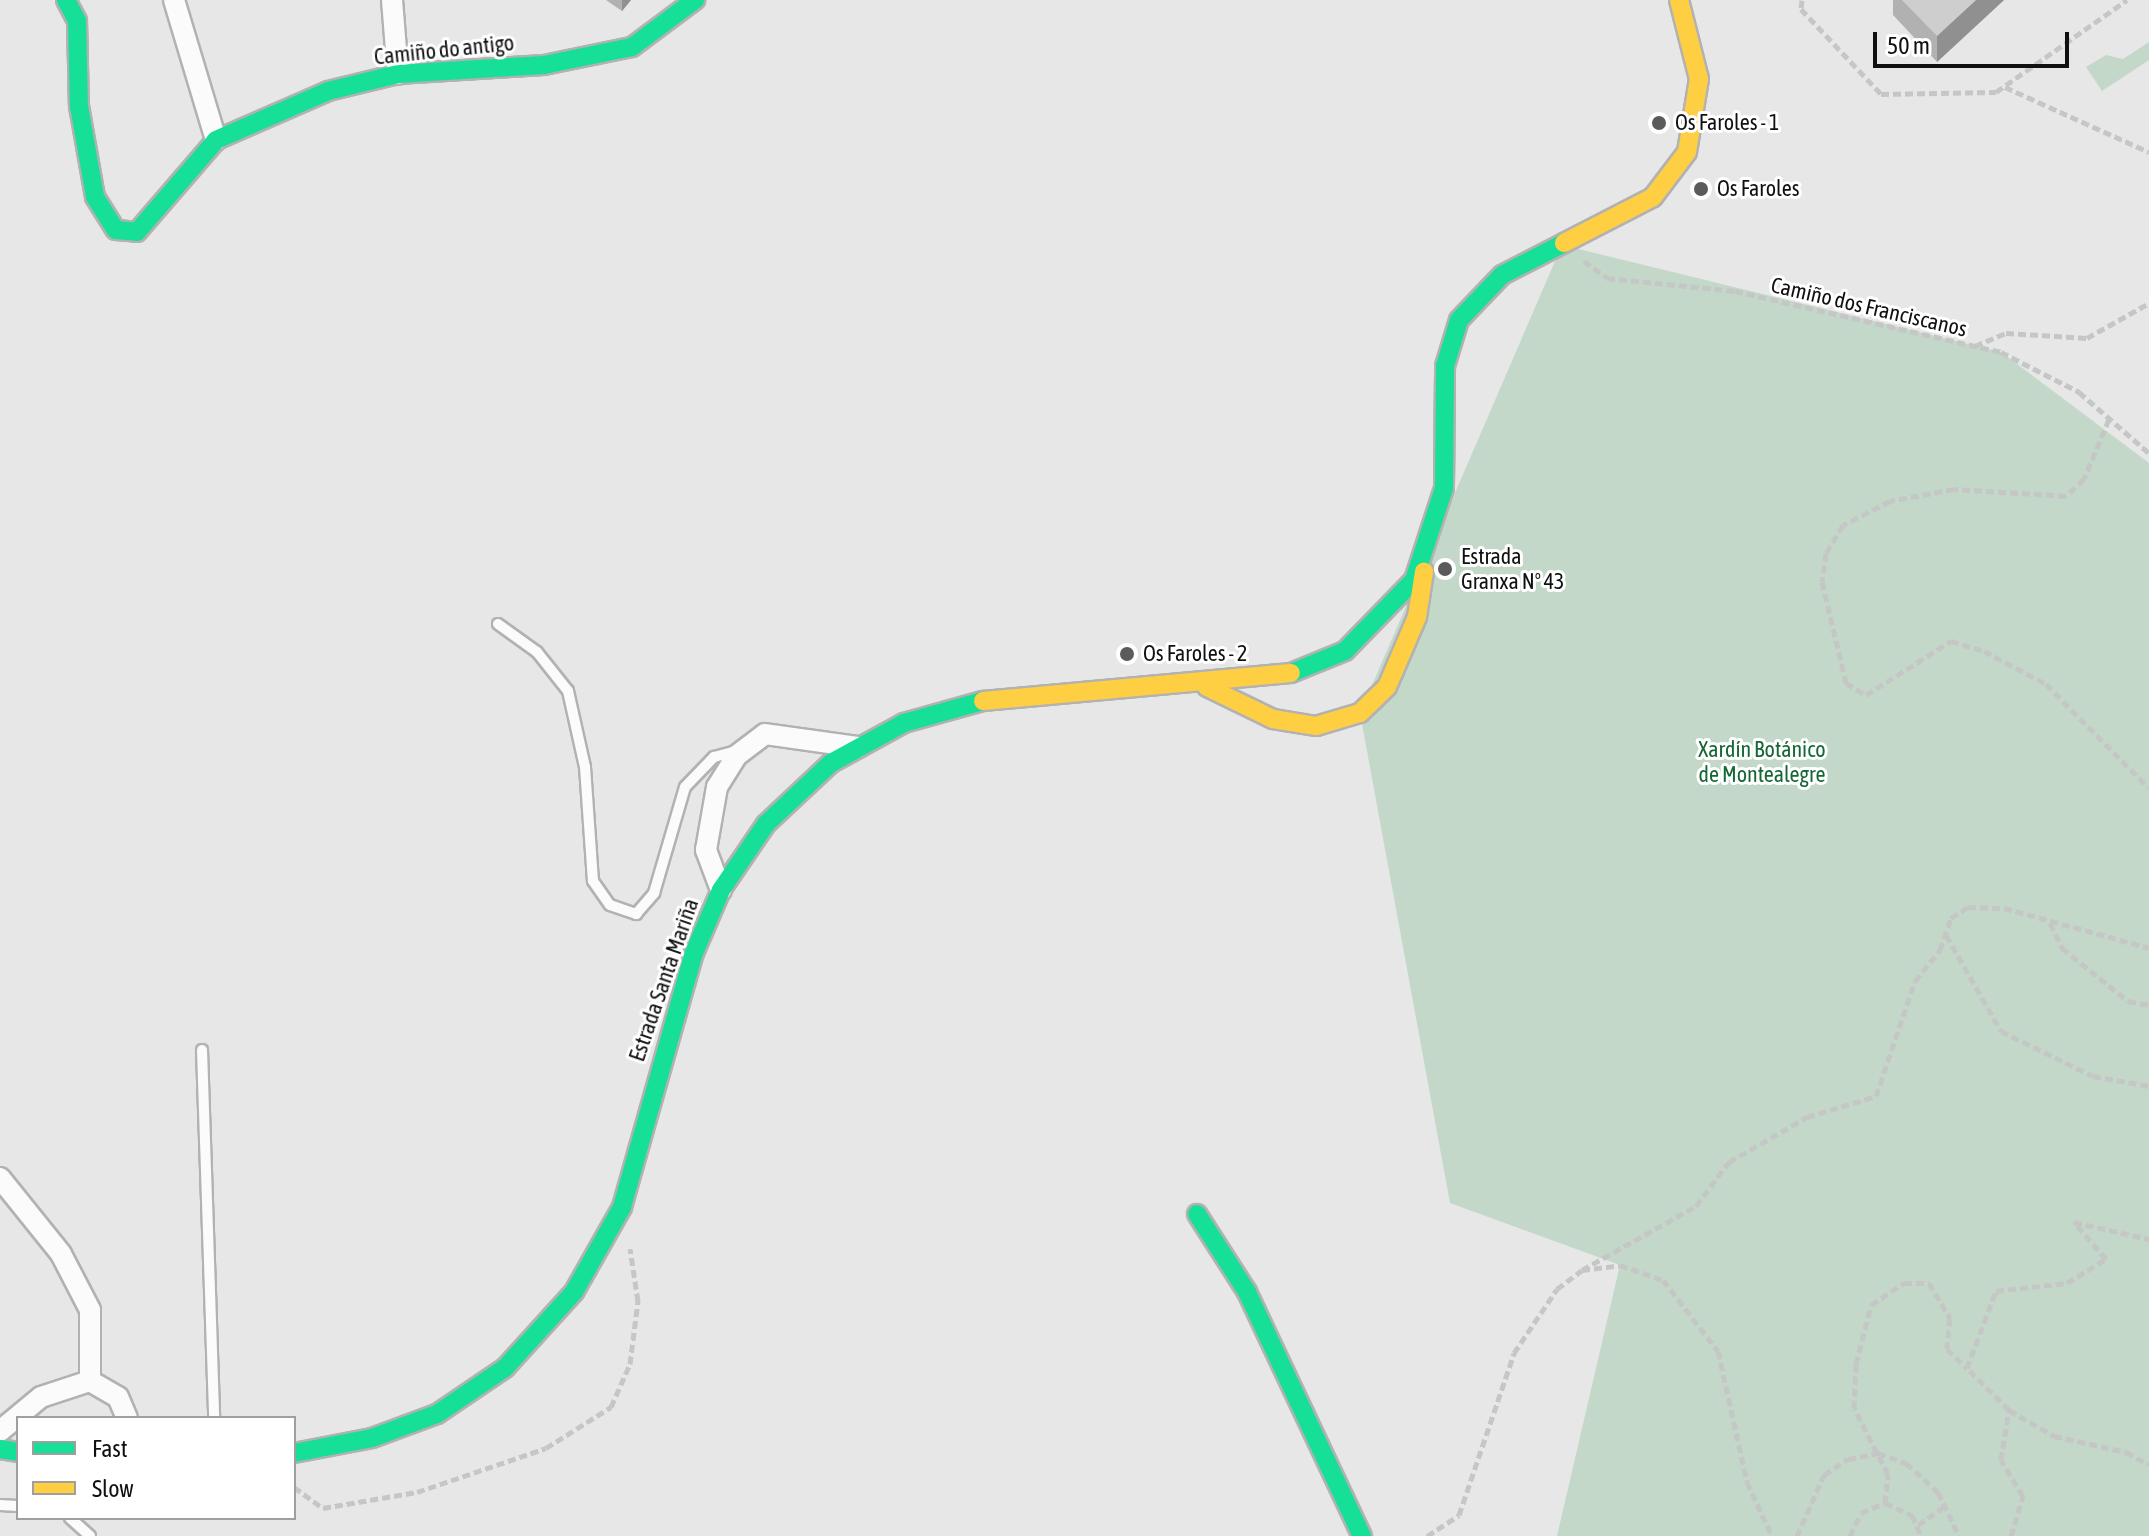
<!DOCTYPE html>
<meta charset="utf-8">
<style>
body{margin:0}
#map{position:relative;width:2149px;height:1536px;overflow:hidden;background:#e7e7e7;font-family:"Asap Condensed",sans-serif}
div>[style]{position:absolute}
.green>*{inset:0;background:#c3d8c8}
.path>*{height:5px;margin-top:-2.5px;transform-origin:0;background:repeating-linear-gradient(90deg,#c5c6c6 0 8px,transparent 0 12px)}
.roads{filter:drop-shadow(2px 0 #b2b2b2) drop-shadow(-2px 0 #b2b2b2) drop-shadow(0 2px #b2b2b2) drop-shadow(0 -2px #b2b2b2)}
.lane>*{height:10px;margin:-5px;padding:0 5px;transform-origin:5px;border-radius:5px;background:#fbfbfb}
.street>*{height:20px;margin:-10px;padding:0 10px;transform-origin:10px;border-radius:10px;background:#fbfbfb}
.fast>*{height:18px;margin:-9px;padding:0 9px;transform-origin:9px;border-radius:9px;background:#16e098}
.slow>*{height:18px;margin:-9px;padding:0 9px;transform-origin:9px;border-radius:9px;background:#ffcf43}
.wall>*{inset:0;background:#b1b1b2}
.shaded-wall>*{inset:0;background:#909091}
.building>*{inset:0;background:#cececf}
.dots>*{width:22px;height:22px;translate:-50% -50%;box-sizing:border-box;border:4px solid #fff;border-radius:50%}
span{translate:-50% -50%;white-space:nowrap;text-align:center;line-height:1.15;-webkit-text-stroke:6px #fff;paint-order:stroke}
.street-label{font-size:22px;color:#101010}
.poi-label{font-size:22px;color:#101010}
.left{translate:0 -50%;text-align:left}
.park-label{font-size:22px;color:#156734}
.legend{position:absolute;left:16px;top:1416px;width:280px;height:104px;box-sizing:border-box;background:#fff;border:2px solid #9f9f9f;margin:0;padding:10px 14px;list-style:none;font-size:24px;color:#101010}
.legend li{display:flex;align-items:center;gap:16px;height:40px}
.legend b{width:40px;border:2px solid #9f9f9f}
.scale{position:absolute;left:1873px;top:32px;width:196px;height:36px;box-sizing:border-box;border:4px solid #101010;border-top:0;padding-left:10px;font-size:24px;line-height:28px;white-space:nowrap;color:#101010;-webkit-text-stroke:6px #fff;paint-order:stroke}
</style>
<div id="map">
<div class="green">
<i style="clip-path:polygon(2149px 42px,2149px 60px,2102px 91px,2086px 67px,2106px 55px,2123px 59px)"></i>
<i style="clip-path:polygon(1562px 245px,2001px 352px,2149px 463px,2149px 1536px,1557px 1536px,1620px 1265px,1450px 1203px,1360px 713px)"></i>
</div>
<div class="path">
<i style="left:1802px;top:0;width:9px;rotate:96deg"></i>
<i style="left:1801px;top:9px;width:117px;rotate:46.7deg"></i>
<i style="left:1881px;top:94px;width:115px;rotate:-1deg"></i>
<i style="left:1996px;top:92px;width:160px;rotate:-35.1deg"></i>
<i style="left:2005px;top:87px;width:158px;rotate:24.3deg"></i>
<i style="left:1584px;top:261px;width:29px;rotate:36deg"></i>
<i style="left:1607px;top:278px;width:129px;rotate:5.8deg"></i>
<i style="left:1735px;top:291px;width:273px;rotate:12.9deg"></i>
<i style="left:2001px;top:352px;width:88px;rotate:27.1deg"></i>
<i style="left:2079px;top:392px;width:93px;rotate:41.1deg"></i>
<i style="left:1975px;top:346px;width:34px;rotate:-23deg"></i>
<i style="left:2006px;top:333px;width:81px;rotate:3.5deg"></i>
<i style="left:2087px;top:338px;width:71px;rotate:-29.4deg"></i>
<i style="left:2109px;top:419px;width:65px;rotate:112.6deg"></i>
<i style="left:2084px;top:479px;width:25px;rotate:137deg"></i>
<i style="left:2066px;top:496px;width:112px;rotate:-176.4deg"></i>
<i style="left:1954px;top:489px;width:65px;rotate:169.4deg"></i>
<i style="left:1890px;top:501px;width:53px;rotate:152.9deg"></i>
<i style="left:1843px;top:525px;width:33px;rotate:121deg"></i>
<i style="left:1826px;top:553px;width:29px;rotate:98deg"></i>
<i style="left:1822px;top:582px;width:104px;rotate:76.6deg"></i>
<i style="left:1846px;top:683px;width:23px;rotate:31deg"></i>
<i style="left:1866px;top:695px;width:101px;rotate:-32.4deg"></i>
<i style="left:1951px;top:641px;width:34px;rotate:17deg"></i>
<i style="left:1984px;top:651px;width:70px;rotate:28deg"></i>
<i style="left:2046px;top:684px;width:146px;rotate:45.3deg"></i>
<i style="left:2050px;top:923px;width:28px;rotate:64deg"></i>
<i style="left:2062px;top:948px;width:85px;rotate:38.8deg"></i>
<i style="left:2128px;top:1001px;width:21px;rotate:11deg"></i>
<i style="left:1946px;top:935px;width:111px;rotate:60.2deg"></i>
<i style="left:2001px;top:1031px;width:102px;rotate:26.1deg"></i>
<i style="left:2093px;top:1076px;width:57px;rotate:10.1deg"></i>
<i style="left:1582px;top:1270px;width:131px;rotate:-29.3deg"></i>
<i style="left:1696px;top:1206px;width:55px;rotate:-53.1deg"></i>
<i style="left:1729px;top:1162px;width:90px;rotate:-30deg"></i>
<i style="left:1807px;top:1117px;width:72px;rotate:-16.9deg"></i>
<i style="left:1876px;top:1096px;width:121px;rotate:-71.3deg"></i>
<i style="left:1915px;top:981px;width:40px;rotate:-51deg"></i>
<i style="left:1940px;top:950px;width:34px;rotate:-71deg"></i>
<i style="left:1951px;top:918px;width:20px;rotate:-33deg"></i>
<i style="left:1968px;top:907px;width:36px;rotate:2deg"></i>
<i style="left:2004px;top:908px;width:150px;rotate:15.4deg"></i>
<i style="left:2009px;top:1410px;width:52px;rotate:30deg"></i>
<i style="left:2054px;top:1436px;width:74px;rotate:12.5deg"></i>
<i style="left:2126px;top:1452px;width:26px;rotate:29deg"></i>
<i style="left:294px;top:1487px;width:36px;rotate:36deg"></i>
<i style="left:323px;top:1508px;width:95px;rotate:-9.7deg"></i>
<i style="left:417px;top:1492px;width:136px;rotate:-18.8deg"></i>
<i style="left:546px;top:1448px;width:77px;rotate:-32.2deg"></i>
<i style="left:611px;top:1407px;width:47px;rotate:-66.2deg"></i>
<i style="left:630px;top:1364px;width:64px;rotate:-82.8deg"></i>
<i style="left:638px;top:1301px;width:53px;rotate:-98.7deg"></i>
<i style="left:1885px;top:1503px;width:29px;rotate:-84deg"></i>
<i style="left:1888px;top:1474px;width:74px;rotate:-117.3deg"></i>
<i style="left:1854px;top:1408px;width:44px;rotate:-87.4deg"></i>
<i style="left:1856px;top:1364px;width:61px;rotate:-75.7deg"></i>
<i style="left:1871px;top:1305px;width:40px;rotate:-34deg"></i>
<i style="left:1904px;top:1283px;width:25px"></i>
<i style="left:1929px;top:1283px;width:41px;rotate:59deg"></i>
<i style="left:1950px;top:1318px;width:31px;rotate:96deg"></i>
<i style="left:1947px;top:1349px;width:28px;rotate:44deg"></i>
<i style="left:1918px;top:1525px;width:33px;rotate:-35deg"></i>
<i style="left:1427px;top:1536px;width:38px;rotate:-33deg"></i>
<i style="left:1459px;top:1515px;width:171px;rotate:-71.2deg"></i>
<i style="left:1514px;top:1353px;width:77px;rotate:-56.1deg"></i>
<i style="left:1557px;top:1289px;width:31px;rotate:-37deg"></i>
<i style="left:1582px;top:1270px;width:38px;rotate:-7deg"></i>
<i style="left:1620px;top:1265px;width:46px;rotate:19.2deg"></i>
<i style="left:1663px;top:1280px;width:90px;rotate:52.2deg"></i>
<i style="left:1718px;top:1351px;width:134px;rotate:77.5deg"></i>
<i style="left:1747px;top:1482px;width:60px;rotate:65.2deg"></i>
<i style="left:1797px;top:1536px;width:67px;rotate:-66.1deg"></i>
<i style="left:1824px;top:1475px;width:29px;rotate:-34deg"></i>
<i style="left:1848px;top:1459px;width:31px;rotate:-11deg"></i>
<i style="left:1878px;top:1453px;width:30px;rotate:20deg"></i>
<i style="left:1906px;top:1463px;width:43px;rotate:42.2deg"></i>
<i style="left:1938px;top:1492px;width:49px;rotate:64.5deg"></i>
<i style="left:1850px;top:1536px;width:25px;rotate:-64deg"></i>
<i style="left:1861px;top:1513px;width:26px;rotate:-23deg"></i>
<i style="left:1885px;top:1503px;width:30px;rotate:24deg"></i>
<i style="left:1912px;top:1515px;width:23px;rotate:67deg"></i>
<i style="left:2011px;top:1536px;width:42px;rotate:-73.3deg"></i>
<i style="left:2023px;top:1496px;width:42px;rotate:-121.4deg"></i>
<i style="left:2001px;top:1460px;width:51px;rotate:-80.9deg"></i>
<i style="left:2009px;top:1410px;width:59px;rotate:-135deg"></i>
<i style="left:1967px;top:1368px;width:82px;rotate:-69.4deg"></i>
<i style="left:1996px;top:1291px;width:71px;rotate:-6.4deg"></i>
<i style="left:2067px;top:1283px;width:46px;rotate:-31.6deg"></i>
<i style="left:2106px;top:1259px;width:49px;rotate:-130.9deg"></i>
<i style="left:2074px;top:1222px;width:77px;rotate:12.8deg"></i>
</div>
<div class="roads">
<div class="lane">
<i style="left:498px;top:624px;width:48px;rotate:35.7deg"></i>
<i style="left:537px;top:652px;width:50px;rotate:51.5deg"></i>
<i style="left:568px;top:691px;width:78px;rotate:77.4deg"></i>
<i style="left:585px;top:767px;width:114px;rotate:86deg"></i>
<i style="left:593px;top:881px;width:29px;rotate:55deg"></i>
<i style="left:610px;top:905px;width:28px;rotate:19deg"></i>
<i style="left:636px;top:914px;width:28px;rotate:-49deg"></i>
<i style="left:654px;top:893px;width:110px;rotate:-73.7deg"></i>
<i style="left:685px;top:787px;width:42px;rotate:-46deg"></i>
<i style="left:714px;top:757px;width:23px;rotate:-15deg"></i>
<i style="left:202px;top:1050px;width:368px;rotate:88.1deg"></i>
<i style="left:0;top:1505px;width:18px;rotate:3deg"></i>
<i style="left:70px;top:1518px;width:27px;rotate:42deg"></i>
</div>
<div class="street">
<i style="left:174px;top:0;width:146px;rotate:73.3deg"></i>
<i style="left:392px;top:0;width:74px;rotate:85.4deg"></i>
<i style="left:721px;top:890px;width:43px;rotate:-110.6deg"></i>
<i style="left:706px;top:850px;width:64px;rotate:-80.1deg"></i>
<i style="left:717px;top:787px;width:36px;rotate:-58deg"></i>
<i style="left:736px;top:756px;width:36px;rotate:-37deg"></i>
<i style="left:765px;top:734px;width:94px;rotate:8deg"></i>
<i style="left:0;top:1178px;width:97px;rotate:51.2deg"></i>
<i style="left:61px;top:1254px;width:63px;rotate:62.6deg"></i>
<i style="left:90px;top:1310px;width:71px;rotate:90deg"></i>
<i style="left:0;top:1431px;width:53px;rotate:-39.7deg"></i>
<i style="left:41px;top:1397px;width:52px;rotate:-18.1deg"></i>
<i style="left:90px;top:1381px;width:32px;rotate:30deg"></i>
<i style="left:118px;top:1397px;width:23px;rotate:67deg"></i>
</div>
<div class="fast">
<i style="left:66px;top:0;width:24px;rotate:62deg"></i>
<i style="left:77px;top:21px;width:85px;rotate:88.7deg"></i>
<i style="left:79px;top:106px;width:92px;rotate:80deg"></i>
<i style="left:95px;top:197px;width:39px;rotate:58deg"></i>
<i style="left:116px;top:230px;width:21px;rotate:5deg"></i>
<i style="left:137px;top:232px;width:121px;rotate:-49.3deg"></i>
<i style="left:216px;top:140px;width:122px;rotate:-23.6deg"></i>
<i style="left:328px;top:91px;width:72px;rotate:-13.7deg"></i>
<i style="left:398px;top:74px;width:146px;rotate:-3.5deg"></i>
<i style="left:544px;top:65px;width:90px;rotate:-11.6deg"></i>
<i style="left:632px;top:47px;width:79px;rotate:-36.7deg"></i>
<i style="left:1291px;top:673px;width:58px;rotate:-22.2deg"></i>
<i style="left:1345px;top:651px;width:99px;rotate:-45.8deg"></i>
<i style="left:1414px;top:580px;width:97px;rotate:-71.9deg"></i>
<i style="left:1444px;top:488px;width:122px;rotate:-89.5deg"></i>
<i style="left:1445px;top:366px;width:48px;rotate:-73.1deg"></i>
<i style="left:1459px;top:320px;width:62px;rotate:-46.3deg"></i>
<i style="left:1502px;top:275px;width:70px;rotate:-27.3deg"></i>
<i style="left:1197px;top:1214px;width:93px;rotate:57.3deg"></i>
<i style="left:1247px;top:1292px;width:270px;rotate:64.8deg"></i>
<i style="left:0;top:1449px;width:18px;rotate:9deg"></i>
<i style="left:294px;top:1453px;width:79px;rotate:-10.9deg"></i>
<i style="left:372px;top:1438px;width:69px;rotate:-20.3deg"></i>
<i style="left:437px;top:1414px;width:82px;rotate:-34.1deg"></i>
<i style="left:505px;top:1368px;width:103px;rotate:-47.8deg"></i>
<i style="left:574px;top:1292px;width:98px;rotate:-60.5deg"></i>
<i style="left:622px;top:1207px;width:264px;rotate:-74.2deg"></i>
<i style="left:694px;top:953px;width:69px;rotate:-66.8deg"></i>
<i style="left:721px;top:890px;width:80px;rotate:-55.7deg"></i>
<i style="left:766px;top:824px;width:89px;rotate:-43.2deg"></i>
<i style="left:831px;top:763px;width:83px;rotate:-28.7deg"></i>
<i style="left:904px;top:723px;width:82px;rotate:-15.6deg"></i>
</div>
<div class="slow">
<i style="left:1564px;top:243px;width:100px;rotate:-27.3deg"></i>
<i style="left:1653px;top:197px;width:56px;rotate:-52.9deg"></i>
<i style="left:1687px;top:152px;width:74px;rotate:-80.7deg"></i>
<i style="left:1699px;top:79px;width:81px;rotate:-104.2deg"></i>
<i style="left:1207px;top:687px;width:73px;rotate:25.9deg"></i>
<i style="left:1273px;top:719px;width:44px;rotate:9.2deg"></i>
<i style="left:1316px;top:726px;width:46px;rotate:-16.5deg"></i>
<i style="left:1360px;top:713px;width:37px;rotate:-44deg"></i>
<i style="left:1387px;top:687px;width:76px;rotate:-66.8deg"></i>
<i style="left:1417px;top:617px;width:46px;rotate:-81.2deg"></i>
<i style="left:983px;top:701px;width:309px;rotate:-5.2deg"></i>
</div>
</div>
<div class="wall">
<i style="clip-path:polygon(606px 0,631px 0,622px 11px)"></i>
<i style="clip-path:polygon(1893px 0,2004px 0,1937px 62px,1893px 15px)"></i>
</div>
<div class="shaded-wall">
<i style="clip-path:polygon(622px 0,631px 0,622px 11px)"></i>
<i style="clip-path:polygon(1976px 0,2004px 0,1937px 62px,1937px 36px)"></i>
</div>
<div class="building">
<i style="clip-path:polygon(1902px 0,1976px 0,1937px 36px)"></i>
</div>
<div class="dots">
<i style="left:1659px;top:123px;background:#5b5b5b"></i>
<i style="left:1701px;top:189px;background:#5b5b5b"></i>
<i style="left:1445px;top:569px;background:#5b5b5b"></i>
<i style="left:1127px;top:654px;background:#5b5b5b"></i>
</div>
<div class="street-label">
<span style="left:444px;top:50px;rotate:-6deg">Camiño do antigo</span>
<span style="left:1869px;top:307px;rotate:13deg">Camiño dos Franciscanos</span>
<span style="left:664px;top:980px;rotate:-71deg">Estrada Santa Mariña</span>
</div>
<div class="poi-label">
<span class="left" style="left:1675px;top:123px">Os Faroles - 1</span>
<span class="left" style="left:1717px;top:189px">Os Faroles</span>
<span class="left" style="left:1461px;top:569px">Estrada<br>Granxa Nº 43</span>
<span class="left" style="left:1143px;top:654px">Os Faroles - 2</span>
</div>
<div class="park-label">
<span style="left:1762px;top:762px">Xardín Botánico<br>de Montealegre</span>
</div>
<ul class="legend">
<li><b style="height:10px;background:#16e098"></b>Fast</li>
<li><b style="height:10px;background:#ffcf43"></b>Slow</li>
</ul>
<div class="scale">50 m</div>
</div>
